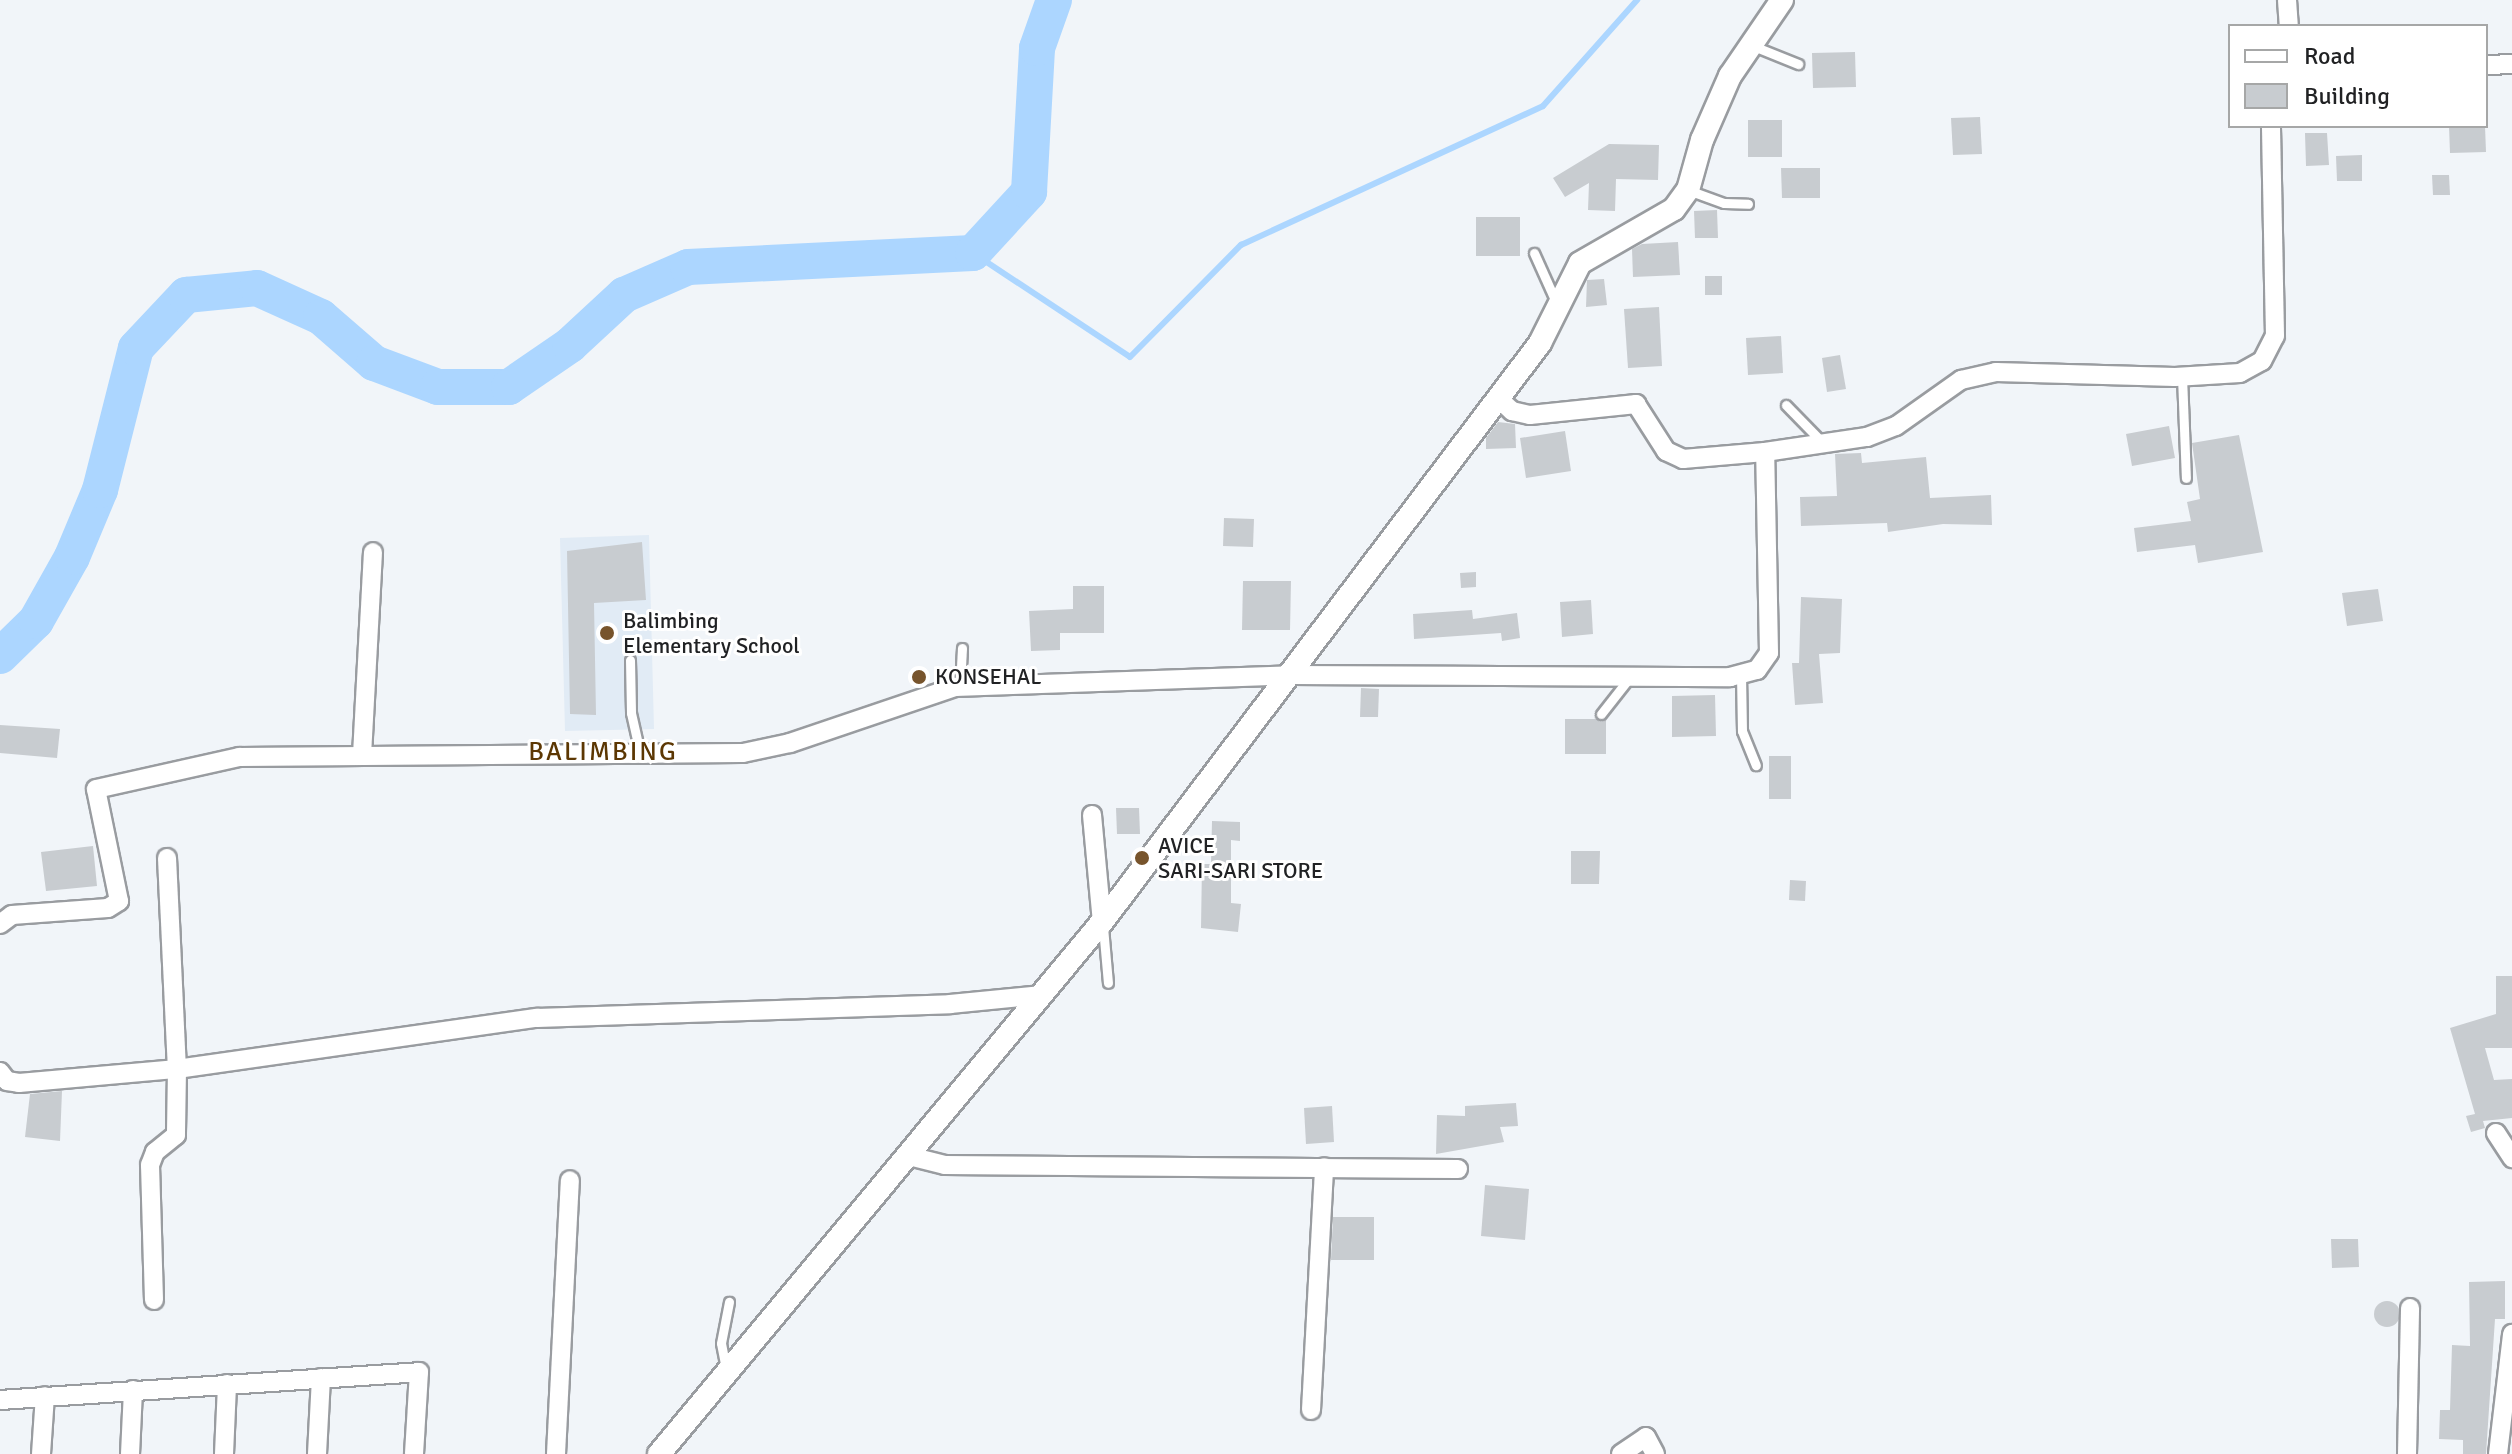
<!DOCTYPE html>
<style>
body{margin:0}
#map{position:relative;width:2512px;height:1454px;overflow:hidden;background:#f1f5f9;font-family:Signika,sans-serif}
div>[style]{position:absolute}
.built>*{inset:0;background:#e1ebf5}
.stream>*{height:6px;margin:-3px;padding:0 3px;transform-origin:3px;border-radius:3px;background:#acd6ff}
.river>*{height:36px;margin:-18px;padding:0 18px;transform-origin:18px;border-radius:18px;background:#acd6ff}
.building>*{inset:0;background:#c8ccd0}
.round{border-radius:50%}
.roads{filter:drop-shadow(2px 0 #999ca0) drop-shadow(-2px 0 #999ca0) drop-shadow(0 2px #999ca0) drop-shadow(0 -2px #999ca0)}
.service>*{height:9px;margin:-4.5px;padding:0 4.5px;transform-origin:4.5px;border-radius:4.5px;background:#fff}
.minor>*{height:18px;margin:-9px;padding:0 9px;transform-origin:9px;border-radius:9px;background:#fff}
.tertiary>*{height:22px;margin:-11px;padding:0 11px;transform-origin:11px;border-radius:11px;background:#fff}
.dots>*{width:22px;height:22px;translate:-50% -50%;box-sizing:border-box;border:4px solid #fff;border-radius:50%}
span{translate:-50% -50%;white-space:nowrap;text-align:center;line-height:1.15;-webkit-text-stroke:6px #fff;paint-order:stroke}
.poi-label{font-size:22px;color:#212224}
.left{translate:0 -50%;text-align:left}
.quarter-label{font-size:26px;color:#5c3703;letter-spacing:2px}
.legend{position:absolute;left:2228px;top:24px;width:260px;height:104px;box-sizing:border-box;background:#fff;border:2px solid #a6a7a7;margin:0;padding:10px 14px;list-style:none;font-size:24px;color:#212224}
.legend li{display:flex;align-items:center;gap:16px;height:40px}
.legend b{width:40px;border:2px solid #a6a7a7}
</style>
<div id="map">
<div class="built">
<i style="clip-path:polygon(649px 535px,654px 729px,565px 731px,560px 538px)"></i>
</div>
<div class="stream">
<i style="left:973px;top:253px;width:188px;rotate:33.5deg"></i>
<i style="left:1130px;top:357px;width:158px;rotate:-45.3deg"></i>
<i style="left:1241px;top:245px;width:332px;rotate:-24.7deg"></i>
<i style="left:1543px;top:106px;width:142px;rotate:-48.4deg"></i>
</div>
<div class="river">
<i style="left:0;top:656px;width:50px;rotate:-44.2deg"></i>
<i style="left:36px;top:621px;width:73px;rotate:-60.6deg"></i>
<i style="left:72px;top:557px;width:73px;rotate:-67.3deg"></i>
<i style="left:100px;top:490px;width:146px;rotate:-75.8deg"></i>
<i style="left:136px;top:348px;width:73px;rotate:-46.7deg"></i>
<i style="left:186px;top:295px;width:71px;rotate:-5.6deg"></i>
<i style="left:257px;top:288px;width:70px;rotate:24.4deg"></i>
<i style="left:321px;top:317px;width:70px;rotate:41deg"></i>
<i style="left:374px;top:363px;width:68px;rotate:20.6deg"></i>
<i style="left:438px;top:387px;width:71px"></i>
<i style="left:509px;top:387px;width:74px;rotate:-34.5deg"></i>
<i style="left:570px;top:345px;width:74px;rotate:-42.8deg"></i>
<i style="left:624px;top:295px;width:70px;rotate:-23.6deg"></i>
<i style="left:688px;top:267px;width:285px;rotate:-2.8deg"></i>
<i style="left:973px;top:253px;width:83px;rotate:-47.4deg"></i>
<i style="left:1029px;top:192px;width:144px;rotate:-86.8deg"></i>
<i style="left:1037px;top:48px;width:51px;rotate:-70.5deg"></i>
</div>
<div class="building">
<i style="clip-path:polygon(1855px 52px,1856px 87px,1813px 88px,1812px 53px)"></i>
<i style="clip-path:polygon(1980px 117px,1982px 154px,1953px 155px,1951px 118px)"></i>
<i style="clip-path:polygon(1748px 120px,1782px 120px,1782px 157px,1748px 157px)"></i>
<i style="clip-path:polygon(2449px 126px,2485px 126px,2486px 152px,2450px 153px)"></i>
<i style="clip-path:polygon(2305px 133px,2327px 133px,2329px 165px,2306px 166px)"></i>
<i style="clip-path:polygon(1609px 144px,1659px 145px,1658px 180px,1616px 179px,1615px 211px,1588px 210px,1589px 183px,1565px 197px,1553px 178px)"></i>
<i style="clip-path:polygon(2362px 155px,2362px 181px,2337px 181px,2336px 156px)"></i>
<i style="clip-path:polygon(1781px 168px,1820px 168px,1820px 198px,1782px 198px)"></i>
<i style="clip-path:polygon(2432px 175px,2449px 175px,2450px 195px,2433px 195px)"></i>
<i style="clip-path:polygon(1717px 210px,1718px 238px,1695px 238px,1694px 211px)"></i>
<i style="clip-path:polygon(1476px 217px,1520px 217px,1520px 256px,1476px 256px)"></i>
<i style="clip-path:polygon(1678px 242px,1680px 275px,1633px 277px,1632px 249px,1642px 244px)"></i>
<i style="clip-path:polygon(1705px 276px,1722px 276px,1722px 295px,1705px 295px)"></i>
<i style="clip-path:polygon(1604px 279px,1607px 305px,1586px 307px,1587px 280px)"></i>
<i style="clip-path:polygon(1659px 307px,1662px 366px,1628px 368px,1624px 309px)"></i>
<i style="clip-path:polygon(1781px 336px,1783px 373px,1748px 375px,1746px 338px)"></i>
<i style="clip-path:polygon(1840px 355px,1846px 389px,1827px 392px,1822px 358px)"></i>
<i style="clip-path:polygon(1498px 422px,1515px 424px,1516px 448px,1486px 449px,1486px 438px)"></i>
<i style="clip-path:polygon(2169px 426px,2175px 458px,2132px 466px,2126px 434px)"></i>
<i style="clip-path:polygon(1565px 431px,1571px 471px,1526px 478px,1520px 438px)"></i>
<i style="clip-path:polygon(2239px 435px,2263px 552px,2198px 563px,2195px 545px,2137px 552px,2134px 528px,2191px 521px,2187px 502px,2200px 499px,2192px 443px)"></i>
<i style="clip-path:polygon(1861px 453px,1862px 463px,1926px 457px,1930px 498px,1991px 495px,1992px 525px,1943px 524px,1888px 532px,1887px 523px,1801px 526px,1800px 497px,1837px 496px,1835px 454px)"></i>
<i style="clip-path:polygon(1224px 518px,1254px 519px,1253px 547px,1223px 546px)"></i>
<i style="clip-path:polygon(642px 542px,646px 600px,594px 603px,596px 715px,570px 714px,567px 551px)"></i>
<i style="clip-path:polygon(1476px 572px,1476px 587px,1461px 588px,1460px 573px)"></i>
<i style="clip-path:polygon(1243px 581px,1291px 581px,1290px 630px,1242px 630px)"></i>
<i style="clip-path:polygon(1073px 586px,1104px 586px,1104px 633px,1060px 633px,1060px 650px,1031px 651px,1029px 611px,1073px 609px)"></i>
<i style="clip-path:polygon(2378px 589px,2383px 621px,2347px 626px,2342px 593px)"></i>
<i style="clip-path:polygon(1801px 597px,1842px 599px,1840px 653px,1819px 654px,1823px 703px,1795px 705px,1792px 663px,1799px 663px)"></i>
<i style="clip-path:polygon(1591px 600px,1593px 634px,1562px 637px,1560px 602px)"></i>
<i style="clip-path:polygon(1472px 610px,1473px 619px,1517px 613px,1520px 638px,1502px 641px,1501px 633px,1414px 639px,1413px 614px)"></i>
<i style="clip-path:polygon(1361px 688px,1379px 689px,1378px 717px,1360px 717px)"></i>
<i style="clip-path:polygon(1715px 695px,1716px 736px,1672px 737px,1672px 696px)"></i>
<i style="clip-path:polygon(1565px 719px,1606px 719px,1606px 754px,1565px 754px)"></i>
<i style="clip-path:polygon(0 725px,60px 729px,57px 758px,0 753px)"></i>
<i style="clip-path:polygon(1769px 756px,1791px 756px,1791px 799px,1769px 799px)"></i>
<i style="clip-path:polygon(1116px 808px,1139px 808px,1140px 834px,1117px 834px)"></i>
<i style="clip-path:polygon(1212px 821px,1240px 822px,1240px 841px,1231px 840px,1231px 903px,1241px 904px,1238px 932px,1201px 928px,1202px 864px,1211px 864px)"></i>
<i style="clip-path:polygon(93px 846px,97px 886px,46px 891px,41px 852px)"></i>
<i style="clip-path:polygon(1571px 851px,1600px 851px,1599px 884px,1571px 884px)"></i>
<i style="clip-path:polygon(1790px 880px,1806px 881px,1805px 901px,1789px 900px)"></i>
<i style="clip-path:polygon(2496px 976px,2512px 976px,2512px 1048px,2485px 1048px,2494px 1080px,2512px 1079px,2512px 1118px,2483px 1121px,2485px 1128px,2471px 1132px,2466px 1116px,2475px 1114px,2450px 1028px,2496px 1014px)"></i>
<i style="clip-path:polygon(62px 1091px,60px 1141px,25px 1137px,30px 1094px)"></i>
<i style="clip-path:polygon(1516px 1103px,1518px 1126px,1500px 1127px,1504px 1142px,1436px 1154px,1437px 1115px,1465px 1116px,1465px 1106px)"></i>
<i style="clip-path:polygon(1332px 1106px,1334px 1142px,1306px 1144px,1304px 1108px)"></i>
<i style="clip-path:polygon(1485px 1185px,1529px 1189px,1525px 1240px,1481px 1236px)"></i>
<i style="clip-path:polygon(1333px 1217px,1374px 1217px,1374px 1260px,1331px 1260px)"></i>
<i style="clip-path:polygon(2331px 1239px,2358px 1239px,2359px 1267px,2332px 1268px)"></i>
<i style="clip-path:polygon(2505px 1281px,2505px 1319px,2495px 1319px,2486px 1454px,2463px 1454px,2463px 1440px,2439px 1439px,2440px 1410px,2450px 1410px,2452px 1345px,2470px 1346px,2469px 1282px)"></i>
<i class="round" style="left:2374px;top:1301px;width:26px;height:26px"></i>
</div>
<div class="roads">
<div class="service">
<i style="left:1751px;top:45px;width:51px;rotate:22deg"></i>
<i style="left:1688px;top:190px;width:38px;rotate:20deg"></i>
<i style="left:1724px;top:203px;width:24px;rotate:2deg"></i>
<i style="left:1534px;top:253px;width:54px;rotate:65.8deg"></i>
<i style="left:2182px;top:376px;width:102px;rotate:87.8deg"></i>
<i style="left:1786px;top:405px;width:53px;rotate:45.8deg"></i>
<i style="left:630px;top:660px;width:53px;rotate:88.9deg"></i>
<i style="left:631px;top:713px;width:41px;rotate:77.3deg"></i>
<i style="left:1741px;top:674px;width:57px;rotate:89deg"></i>
<i style="left:1742px;top:731px;width:37px;rotate:68deg"></i>
<i style="left:960px;top:686px;width:38px;rotate:-87deg"></i>
<i style="left:1601px;top:714px;width:47px;rotate:-51.9deg"></i>
<i style="left:1103px;top:927px;width:56px;rotate:84.9deg"></i>
<i style="left:726px;top:1369px;width:26px;rotate:-101deg"></i>
<i style="left:721px;top:1343px;width:42px;rotate:-79deg"></i>
</div>
<div class="minor">
<i style="left:2287px;top:0;width:26px;rotate:86deg"></i>
<i style="left:2486px;top:65px;width:26px;rotate:-2deg"></i>
<i style="left:1497px;top:397px;width:21px;rotate:43deg"></i>
<i style="left:1512px;top:411px;width:18px;rotate:13deg"></i>
<i style="left:1530px;top:415px;width:107px;rotate:-5.9deg"></i>
<i style="left:1636px;top:404px;width:56px;rotate:57.4deg"></i>
<i style="left:1666px;top:451px;width:19px;rotate:25deg"></i>
<i style="left:1683px;top:459px;width:82px;rotate:-4.9deg"></i>
<i style="left:362px;top:755px;width:203px;rotate:-86.9deg"></i>
<i style="left:1092px;top:815px;width:107px;rotate:84.7deg"></i>
<i style="left:167px;top:858px;width:211px;rotate:87.3deg"></i>
<i style="left:177px;top:1069px;width:364px;rotate:-8.1deg"></i>
<i style="left:537px;top:1018px;width:413px;rotate:-1.9deg"></i>
<i style="left:950px;top:1004px;width:91px;rotate:-5.6deg"></i>
<i style="left:0;top:924px;width:15px;rotate:-37deg"></i>
<i style="left:12px;top:915px;width:96px;rotate:-4.2deg"></i>
<i style="left:108px;top:908px;width:13px;rotate:-32deg"></i>
<i style="left:119px;top:901px;width:114px;rotate:-101.6deg"></i>
<i style="left:96px;top:789px;width:147px;rotate:-12.6deg"></i>
<i style="left:239px;top:757px;width:504px;rotate:-0.45deg"></i>
<i style="left:743px;top:753px;width:48px;rotate:-12deg"></i>
<i style="left:790px;top:743px;width:174px;rotate:-18.7deg"></i>
<i style="left:955px;top:687px;width:337px;rotate:-2deg"></i>
<i style="left:1292px;top:675px;width:438px;rotate:0.3deg"></i>
<i style="left:1730px;top:677px;width:28px;rotate:-15deg"></i>
<i style="left:1757px;top:670px;width:21px;rotate:-55deg"></i>
<i style="left:1769px;top:653px;width:201px;rotate:-91.1deg"></i>
<i style="left:1765px;top:452px;width:103px;rotate:-8.4deg"></i>
<i style="left:1867px;top:437px;width:31px;rotate:-21deg"></i>
<i style="left:1896px;top:426px;width:80px;rotate:-35.3deg"></i>
<i style="left:1961px;top:380px;width:36px;rotate:-13deg"></i>
<i style="left:1996px;top:372px;width:179px;rotate:1.6deg"></i>
<i style="left:2175px;top:377px;width:65px;rotate:-3.5deg"></i>
<i style="left:2240px;top:373px;width:25px;rotate:-29deg"></i>
<i style="left:2262px;top:361px;width:28px;rotate:-63deg"></i>
<i style="left:2275px;top:336px;width:210px;rotate:-91.1deg"></i>
<i style="left:0;top:1072px;width:11px;rotate:52deg"></i>
<i style="left:7px;top:1081px;width:12px;rotate:9deg"></i>
<i style="left:19px;top:1083px;width:159px;rotate:-5.1deg"></i>
<i style="left:177px;top:1069px;width:66px;rotate:90.9deg"></i>
<i style="left:176px;top:1135px;width:27px;rotate:141deg"></i>
<i style="left:155px;top:1152px;width:14px;rotate:111deg"></i>
<i style="left:150px;top:1165px;width:135px;rotate:88.3deg"></i>
<i style="left:2496px;top:1133px;width:30px;rotate:57deg"></i>
<i style="left:909px;top:1156px;width:37px;rotate:14deg"></i>
<i style="left:945px;top:1165px;width:513px;rotate:0.45deg"></i>
<i style="left:0;top:1400px;width:420px;rotate:-3.8deg"></i>
<i style="left:419px;top:1372px;width:82px;rotate:93.5deg"></i>
<i style="left:1311px;top:1410px;width:243px;rotate:-86.9deg"></i>
<i style="left:41px;top:1454px;width:58px;rotate:-86.1deg"></i>
<i style="left:130px;top:1454px;width:64px;rotate:-87.3deg"></i>
<i style="left:224px;top:1454px;width:70px;rotate:-87.5deg"></i>
<i style="left:317px;top:1454px;width:76px;rotate:-87deg"></i>
<i style="left:556px;top:1454px;width:274px;rotate:-87.1deg"></i>
<i style="left:1621px;top:1454px;width:30px;rotate:-34deg"></i>
<i style="left:1646px;top:1437px;width:19px;rotate:62deg"></i>
<i style="left:2407px;top:1454px;width:146px;rotate:-88.8deg"></i>
<i style="left:2498px;top:1454px;width:121px;rotate:-83.3deg"></i>
</div>
<div class="tertiary">
<i style="left:659px;top:1454px;width:692px;rotate:-50.22deg"></i>
<i style="left:1102px;top:922px;width:726px;rotate:-52.89deg"></i>
<i style="left:1540px;top:343px;width:89px;rotate:-63.4deg"></i>
<i style="left:1580px;top:263px;width:108px;rotate:-29.9deg"></i>
<i style="left:1674px;top:209px;width:24px;rotate:-54deg"></i>
<i style="left:1688px;top:190px;width:52px;rotate:-74.4deg"></i>
<i style="left:1702px;top:140px;width:70px;rotate:-66.4deg"></i>
<i style="left:1730px;top:76px;width:92px;rotate:-55.6deg"></i>
</div>
</div>
<div class="dots">
<i style="left:607px;top:633px;background:#77542c"></i>
<i style="left:919px;top:677px;background:#77542c"></i>
<i style="left:1142px;top:858px;background:#77542c"></i>
</div>
<div class="poi-label">
<span class="left" style="left:623px;top:633px">Balimbing<br>Elementary School</span>
<span class="left" style="left:935px;top:677px">KONSEHAL</span>
<span class="left" style="left:1158px;top:858px">AVICE<br>SARI-SARI STORE</span>
</div>
<div class="quarter-label">
<span style="left:603px;top:753px">BALIMBING</span>
</div>
<ul class="legend">
<li><b style="height:10px;background:#fff"></b>Road</li>
<li><b style="height:22px;background:#c8ccd0"></b>Building</li>
</ul>
</div>
